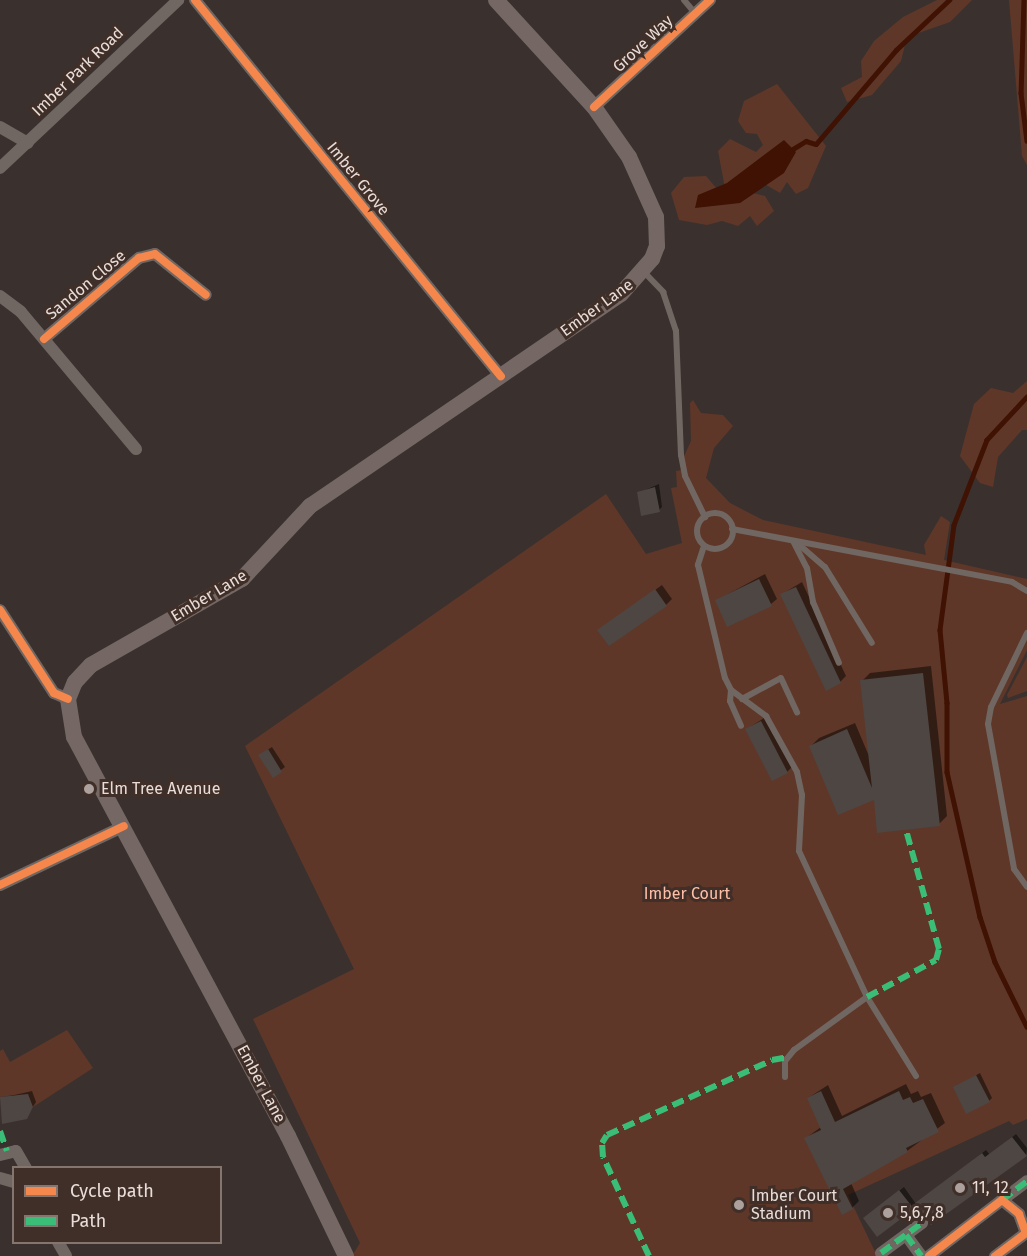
<!DOCTYPE html>
<style>
body{margin:0}
#map{position:relative;width:1027px;height:1256px;overflow:hidden;background:#3a312e;font-family:"Fira Sans",sans-serif}
div>[style]{position:absolute}
.green>*{inset:0;background:#5f3728}
.water>*{inset:0;background:#3f1204}
.shadow>*{inset:0;background:#0007}
.stream>*{height:4.5px;margin:-2.25px;padding:0 2.25px;transform-origin:2.25px;border-radius:2.25px;background:#3f1204}
.building>*{inset:0;background:#4e4643}
.lane>*{height:6px;margin:-3px;padding:0 3px;transform-origin:3px;border-radius:3px;background:#716762}
.lane>.ring{margin:-3px;padding:0;box-sizing:content-box;background:none;border:6px solid #716762;border-radius:50%}
.street>*{height:12px;margin:-6px;padding:0 6px;transform-origin:6px;border-radius:6px;background:#716762}
.secondary>*{height:16px;margin:-8px;padding:0 8px;transform-origin:8px;border-radius:8px;background:#756864}
.quiet>*{height:6px;margin-top:-3px;transform-origin:0;background:repeating-linear-gradient(90deg,#3abd76 0 12px,transparent 0 18px)}
.cycleway>*{height:8px;margin:-4px;padding:0 4px;transform-origin:4px;border-radius:4px;background:#f5874c}
.dots>*{width:16px;height:16px;translate:-50% -50%;box-sizing:border-box;border:3px solid #402f28;border-radius:50%}
span{translate:-50% -50%;white-space:nowrap;text-align:center;line-height:1.15;-webkit-text-stroke:6px #402f28;paint-order:stroke}
.street-label{font-size:16px;color:#e9ddd9}
.poi-label{font-size:16px;color:#e9ddd9}
.left{translate:0 -50%;text-align:left}
.park-label{font-size:16px;color:#febfa7}
.legend{position:absolute;left:12px;top:1166px;width:210px;height:78px;box-sizing:border-box;background:#402f28;border:2px solid #84756f;margin:0;padding:8px 10px;list-style:none;font-size:18px;color:#e9ddd9}
.legend li{display:flex;align-items:center;gap:12px;height:30px}
.legend b{width:30px;border:2px solid #84756f}
</style>
<div id="map">
<div class="green">
<i style="clip-path:polygon(937px 0,972px 0,950px 22px,907px 37px,901px 61px,872px 95px,847px 102px,841px 88px,862px 77px,861px 61px,874px 41px,903px 17px)"></i>
<i style="clip-path:polygon(1009px 0,1027px 0,1027px 165px,1022px 156px)"></i>
<i style="clip-path:polygon(777px 84px,826px 146px,808px 188px,796px 194px,787px 182px,780px 193px,746px 173px,741px 190px,765px 196px,774px 211px,757px 226px,750px 216px,738px 226px,722px 221px,707px 225px,679px 220px,671px 193px,684px 177px,706px 176px,717px 189px,725px 188px,718px 151px,730px 139px,756px 152px,763px 145px,757px 134px,746px 133px,738px 121px,744px 101px)"></i>
<i style="clip-path:polygon(1027px 381px,1027px 430px,1022px 430px,998px 457px,993px 487px,980px 483px,960px 456px,974px 404px,991px 388px,1013px 393px)"></i>
<i style="clip-path:polygon(693px 400px,701px 413px,723px 415px,733px 426px,714px 448px,706px 478px,730px 503px,763px 520px,926px 555px,924px 545px,941px 516px,950px 522px,944px 560px,1027px 579px,1027px 650px,1000px 704px,1027px 696px,1027px 1119px,1013px 1125px,1009px 1121px,848px 1195px,877px 1256px,352px 1256px,360px 1243px,253px 1019px,354px 969px,245px 746px,606px 494px,646px 554px,682px 543px,671px 488px,677px 487px,676px 471px,682px 470px,680px 465px,691px 441px,690px 403px)"></i>
<i style="clip-path:polygon(1027px 657px,1027px 691px,1008px 698px,1007px 695px)"></i>
<i style="clip-path:polygon(67px 1030px,93px 1068px,33px 1107px,14px 1095px,0 1097px,0 1051px,3px 1049px,10px 1062px)"></i>
</div>
<div class="water">
<i style="clip-path:polygon(784px 140px,796px 152px,784px 173px,740px 203px,695px 208px,698px 195px,727px 183px)"></i>
</div>
<div class="shadow">
<i style="clip-path:polygon(659px 484px,662px 507px,659px 510px,638px 493px)"></i>
<i style="clip-path:polygon(765px 574px,777px 599px,771px 604px,717px 600px)"></i>
<i style="clip-path:polygon(802px 582px,846px 676px,840px 682px,782px 594px)"></i>
<i style="clip-path:polygon(662px 585px,672px 599px,666px 605px,599px 630px)"></i>
<i style="clip-path:polygon(931px 666px,947px 816px,939px 824px,875px 798px,811px 746px,819px 738px,855px 723px,869px 756px,862px 681px,870px 673px)"></i>
<i style="clip-path:polygon(767px 716px,793px 766px,787px 772px,747px 729px)"></i>
<i style="clip-path:polygon(272px 747px,285px 767px,273px 776px,264px 752px)"></i>
<i style="clip-path:polygon(980px 1073px,992px 1098px,989px 1101px,955px 1087px)"></i>
<i style="clip-path:polygon(906px 1084px,911px 1094px,918px 1091px,921px 1097px,931px 1093px,945px 1123px,907px 1151px,851px 1183px,859px 1201px,852px 1208px,806px 1138px,821px 1127px,808px 1098px,828px 1085px,842px 1116px)"></i>
<i style="clip-path:polygon(32px 1091px,36px 1102px,26px 1118px,1px 1098px)"></i>
<i style="clip-path:polygon(1016px 1134px,1027px 1148px,1026px 1155px,917px 1204px,877px 1235px,868px 1215px,904px 1187px,916px 1204px,986px 1150px,990px 1155px)"></i>
</div>
<div class="stream">
<i style="left:1024px;top:0;width:93px;rotate:91.8deg"></i>
<i style="left:1021px;top:93px;width:48px;rotate:82.9deg"></i>
<i style="left:793px;top:149px;width:15px;rotate:-32deg"></i>
<i style="left:806px;top:141px;width:10px;rotate:17deg"></i>
<i style="left:816px;top:144px;width:123px;rotate:-49.6deg"></i>
<i style="left:896px;top:50px;width:73px;rotate:-43.3deg"></i>
<i style="left:1027px;top:397px;width:59px;rotate:132.9deg"></i>
<i style="left:987px;top:440px;width:91px;rotate:111.2deg"></i>
<i style="left:954px;top:525px;width:106px;rotate:97.6deg"></i>
<i style="left:940px;top:630px;width:73px;rotate:84.5deg"></i>
<i style="left:947px;top:703px;width:69px;rotate:90deg"></i>
<i style="left:947px;top:772px;width:149px;rotate:77.2deg"></i>
<i style="left:980px;top:917px;width:47px;rotate:71.6deg"></i>
<i style="left:995px;top:962px;width:72px;rotate:63.8deg"></i>
</div>
<div class="building">
<i style="clip-path:polygon(655px 487px,660px 512px,641px 516px,637px 492px)"></i>
<i style="clip-path:polygon(759px 579px,772px 606px,727px 627px,715px 600px)"></i>
<i style="clip-path:polygon(796px 587px,841px 683px,826px 691px,780px 594px)"></i>
<i style="clip-path:polygon(655px 589px,667px 606px,609px 646px,597px 630px)"></i>
<i style="clip-path:polygon(923px 673px,940px 826px,877px 833px,874px 800px,838px 815px,809px 746px,847px 729px,872px 788px,860px 680px)"></i>
<i style="clip-path:polygon(761px 721px,788px 773px,772px 781px,745px 729px)"></i>
<i style="clip-path:polygon(268px 749px,282px 772px,273px 778px,258px 755px)"></i>
<i style="clip-path:polygon(976px 1075px,990px 1102px,966px 1114px,953px 1087px)"></i>
<i style="clip-path:polygon(821px 1091px,835px 1122px,899px 1091px,903px 1100px,910px 1097px,913px 1103px,923px 1099px,939px 1132px,906px 1148px,908px 1152px,843px 1189px,853px 1209px,842px 1215px,804px 1138px,821px 1130px,807px 1098px)"></i>
<i style="clip-path:polygon(28px 1094px,33px 1107px,27px 1119px,2px 1124px,0 1097px)"></i>
<i style="clip-path:polygon(1012px 1137px,1027px 1156px,931px 1225px,915px 1203px,982px 1153px,985px 1157px)"></i>
<i style="clip-path:polygon(899px 1190px,914px 1209px,877px 1237px,863px 1218px)"></i>
</div>
<div class="lane">
<i style="left:684px;top:0;width:17px;rotate:50deg"></i>
<i style="left:644px;top:272px;width:28px;rotate:46deg"></i>
<i style="left:663px;top:292px;width:41px;rotate:71.6deg"></i>
<i style="left:676px;top:331px;width:124px;rotate:87.7deg"></i>
<i style="left:681px;top:455px;width:21px;rotate:79deg"></i>
<i style="left:685px;top:476px;width:46px;rotate:64deg"></i>
<i class="ring" style="left:697px;top:513px;width:30px;height:30px"></i>
<i style="left:732px;top:529px;width:285px;rotate:10.7deg"></i>
<i style="left:1012px;top:582px;width:17px;rotate:31deg"></i>
<i style="left:793px;top:541px;width:30px;rotate:63deg"></i>
<i style="left:807px;top:568px;width:35px;rotate:80deg"></i>
<i style="left:813px;top:602px;width:66px;rotate:66.9deg"></i>
<i style="left:796px;top:542px;width:38px;rotate:41deg"></i>
<i style="left:825px;top:567px;width:89px;rotate:58.3deg"></i>
<i style="left:704px;top:546px;width:20px;rotate:108deg"></i>
<i style="left:698px;top:565px;width:116px;rotate:76.6deg"></i>
<i style="left:725px;top:678px;width:13px;rotate:63deg"></i>
<i style="left:731px;top:690px;width:44px;rotate:36.6deg"></i>
<i style="left:766px;top:716px;width:64px;rotate:61deg"></i>
<i style="left:797px;top:772px;width:24px;rotate:78deg"></i>
<i style="left:802px;top:795px;width:56px;rotate:93.1deg"></i>
<i style="left:799px;top:851px;width:161px;rotate:65deg"></i>
<i style="left:867px;top:997px;width:90px;rotate:144deg"></i>
<i style="left:794px;top:1050px;width:14px;rotate:129deg"></i>
<i style="left:785px;top:1061px;width:16px;rotate:90deg"></i>
<i style="left:1027px;top:633px;width:82px;rotate:115.9deg"></i>
<i style="left:991px;top:707px;width:17px;rotate:100deg"></i>
<i style="left:988px;top:724px;width:147px;rotate:79.8deg"></i>
<i style="left:1014px;top:869px;width:22px;rotate:54deg"></i>
<i style="left:731px;top:690px;width:11px;rotate:95deg"></i>
<i style="left:730px;top:701px;width:27px;rotate:66deg"></i>
<i style="left:742px;top:699px;width:44px;rotate:-28.3deg"></i>
<i style="left:781px;top:678px;width:38px;rotate:65deg"></i>
<i style="left:867px;top:997px;width:93px;rotate:58.2deg"></i>
</div>
<div class="street">
<i style="left:195px;top:0;width:485px;rotate:50.9deg"></i>
<i style="left:594px;top:107px;width:158px;rotate:-42.7deg"></i>
<i style="left:0;top:127px;width:32px;rotate:30deg"></i>
<i style="left:0;top:168px;width:245px;rotate:-43.3deg"></i>
<i style="left:0;top:296px;width:26px;rotate:37deg"></i>
<i style="left:21px;top:312px;width:179px;rotate:50deg"></i>
<i style="left:44px;top:339px;width:125px;rotate:-40.5deg"></i>
<i style="left:139px;top:258px;width:16px;rotate:-14deg"></i>
<i style="left:155px;top:254px;width:65px;rotate:38.8deg"></i>
<i style="left:0;top:610px;width:99px;rotate:57deg"></i>
<i style="left:54px;top:693px;width:15px;rotate:23deg"></i>
<i style="left:0;top:885px;width:137px;rotate:-25.4deg"></i>
<i style="left:0;top:1155px;width:16px;rotate:-14deg"></i>
<i style="left:16px;top:1151px;width:20px;rotate:60deg"></i>
<i style="left:0;top:1178px;width:15px;rotate:16deg"></i>
<i style="left:1002px;top:1200px;width:31px;rotate:-37deg"></i>
<i style="left:906px;top:1235px;width:26px;rotate:54deg"></i>
<i style="left:58px;top:1242px;width:16px;rotate:60deg"></i>
<i style="left:881px;top:1253px;width:51px;rotate:-36.2deg"></i>
<i style="left:929px;top:1256px;width:92px;rotate:-37.5deg"></i>
<i style="left:1002px;top:1200px;width:22px;rotate:39deg"></i>
<i style="left:1019px;top:1214px;width:20px;rotate:70deg"></i>
<i style="left:1026px;top:1233px;width:39px;rotate:143deg"></i>
</div>
<div class="secondary">
<i style="left:346px;top:1256px;width:133px;rotate:-115.8deg"></i>
<i style="left:288px;top:1136px;width:453px;rotate:-118.2deg"></i>
<i style="left:74px;top:737px;width:38px;rotate:-99deg"></i>
<i style="left:68px;top:699px;width:18px;rotate:-68deg"></i>
<i style="left:75px;top:682px;width:23px;rotate:-47deg"></i>
<i style="left:91px;top:665px;width:174px;rotate:-29.7deg"></i>
<i style="left:242px;top:579px;width:100px;rotate:-47deg"></i>
<i style="left:310px;top:506px;width:376px;rotate:-34.3deg"></i>
<i style="left:621px;top:294px;width:47px;rotate:-48.5deg"></i>
<i style="left:652px;top:259px;width:14px;rotate:-69deg"></i>
<i style="left:657px;top:246px;width:29px;rotate:-92deg"></i>
<i style="left:656px;top:217px;width:66px;rotate:-114.2deg"></i>
<i style="left:629px;top:157px;width:61px;rotate:-125deg"></i>
<i style="left:594px;top:107px;width:145px;rotate:-132.5deg"></i>
</div>
<div class="quiet">
<i style="left:867px;top:997px;width:78px;rotate:-28.2deg"></i>
<i style="left:936px;top:960px;width:11px;rotate:-75deg"></i>
<i style="left:939px;top:949px;width:123px;rotate:-105.5deg"></i>
<i style="left:0;top:1131px;width:21px;rotate:71deg"></i>
<i style="left:1002px;top:1200px;width:31px;rotate:-37deg"></i>
<i style="left:906px;top:1235px;width:26px;rotate:54deg"></i>
<i style="left:881px;top:1253px;width:51px;rotate:-36.2deg"></i>
<i style="left:649px;top:1256px;width:109px;rotate:-114.9deg"></i>
<i style="left:603px;top:1157px;width:14px;rotate:-94deg"></i>
<i style="left:602px;top:1143px;width:9px;rotate:-58deg"></i>
<i style="left:607px;top:1135px;width:181px;rotate:-24.4deg"></i>
<i style="left:772px;top:1060px;width:17px;rotate:-10deg"></i>
</div>
<div class="cycleway">
<i style="left:195px;top:0;width:485px;rotate:50.9deg"></i>
<i style="left:594px;top:107px;width:158px;rotate:-42.7deg"></i>
<i style="left:44px;top:339px;width:125px;rotate:-40.5deg"></i>
<i style="left:139px;top:258px;width:16px;rotate:-14deg"></i>
<i style="left:155px;top:254px;width:65px;rotate:38.8deg"></i>
<i style="left:0;top:610px;width:99px;rotate:57deg"></i>
<i style="left:54px;top:693px;width:15px;rotate:23deg"></i>
<i style="left:0;top:885px;width:137px;rotate:-25.4deg"></i>
<i style="left:929px;top:1256px;width:92px;rotate:-37.5deg"></i>
<i style="left:1002px;top:1200px;width:22px;rotate:39deg"></i>
<i style="left:1019px;top:1214px;width:20px;rotate:70deg"></i>
<i style="left:1026px;top:1233px;width:39px;rotate:143deg"></i>
</div>
<div class="dots">
<i style="left:89px;top:789px;background:#aca19d"></i>
<i style="left:960px;top:1188px;background:#aca19d"></i>
<i style="left:739px;top:1205px;background:#aca19d"></i>
<i style="left:888px;top:1213px;background:#aca19d"></i>
</div>
<div class="street-label">
<span style="left:643px;top:44px;rotate:-43deg">Grove Way</span>
<span style="left:78px;top:72px;rotate:-44deg">Imber Park Road</span>
<span style="left:358px;top:179px;rotate:51deg">Imber Grove</span>
<span style="left:86px;top:285px;rotate:-40deg">Sandon Close</span>
<span style="left:597px;top:308px;rotate:-36deg">Ember Lane</span>
<span style="left:209px;top:596px;rotate:-31deg">Ember Lane</span>
<span style="left:261px;top:1084px;rotate:62deg">Ember Lane</span>
</div>
<div class="poi-label">
<span class="left" style="left:101px;top:789px">Elm Tree Avenue</span>
<span class="left" style="left:972px;top:1188px">11, 12</span>
<span class="left" style="left:751px;top:1205px">Imber Court<br>Stadium</span>
<span class="left" style="left:900px;top:1213px">5,6,7,8</span>
</div>
<div class="park-label">
<span style="left:687px;top:894px">Imber Court</span>
</div>
<ul class="legend">
<li><b style="height:8px;background:#f5874c"></b>Cycle path</li>
<li><b style="height:8px;background:#3abd76"></b>Path</li>
</ul>
</div>
